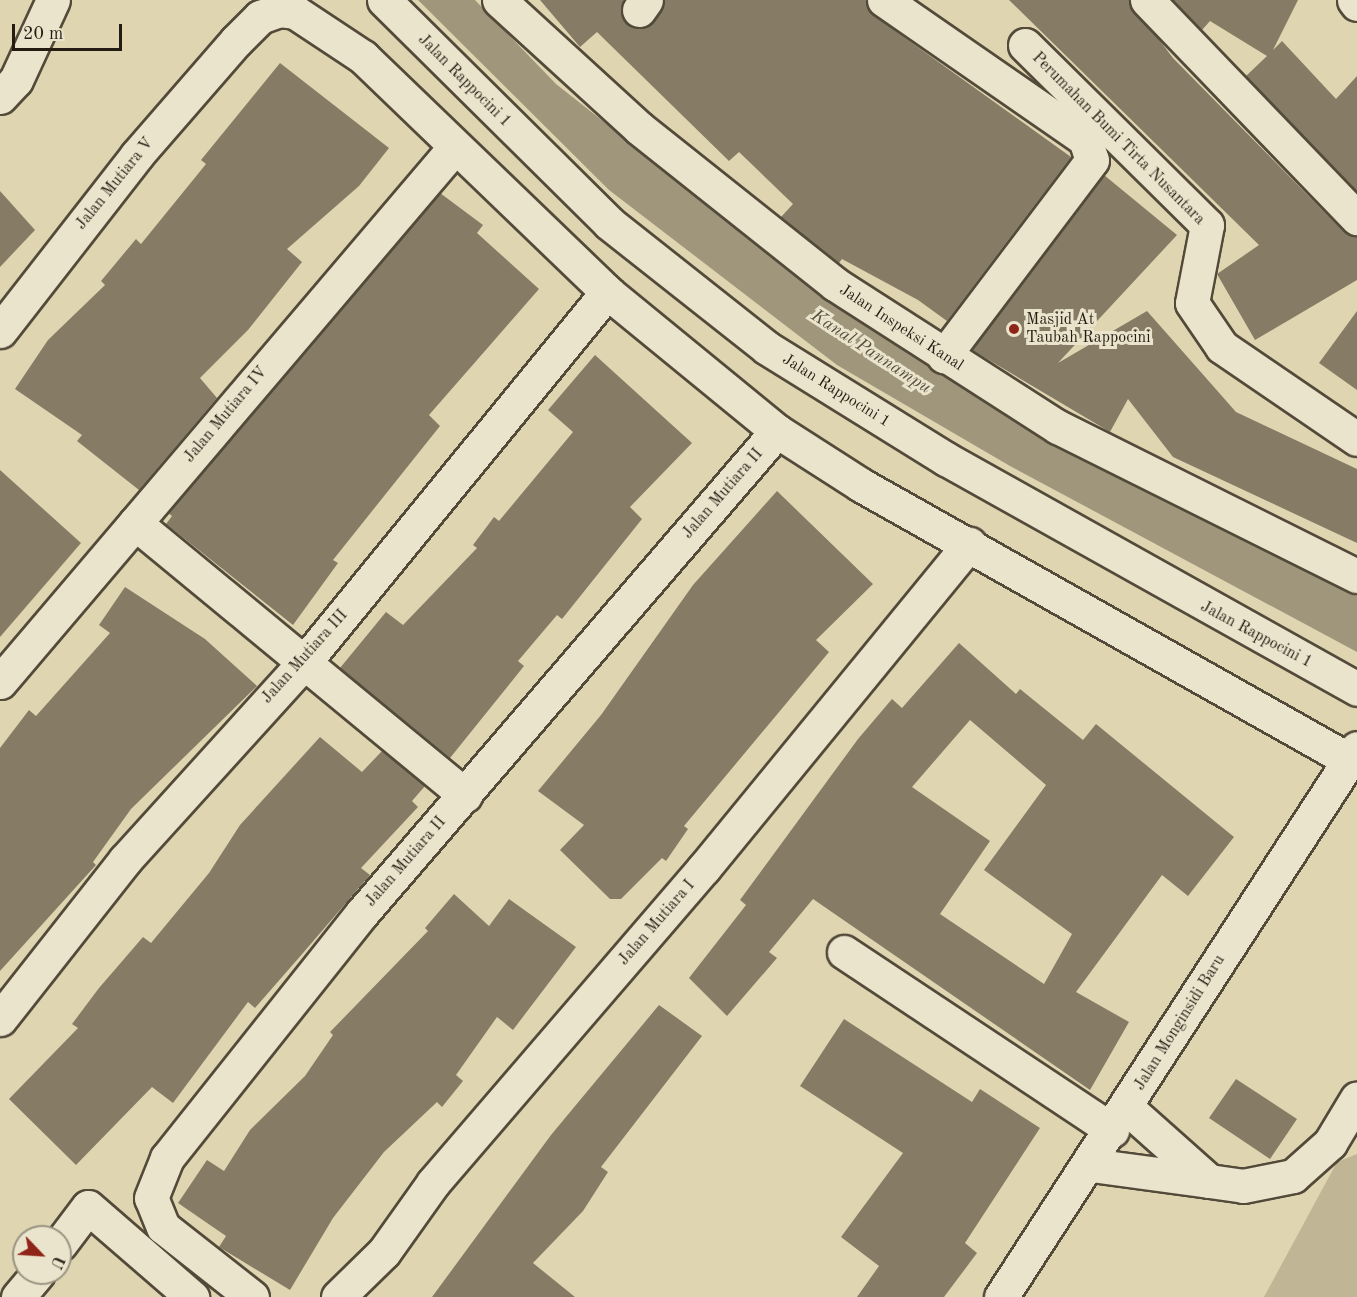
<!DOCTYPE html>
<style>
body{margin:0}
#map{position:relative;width:1357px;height:1297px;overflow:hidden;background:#e0d5b1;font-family:"Old Standard TT",serif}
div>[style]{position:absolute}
.green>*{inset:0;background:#c0b696}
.water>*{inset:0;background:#a0967b}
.building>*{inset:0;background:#867c65}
.roads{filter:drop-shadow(2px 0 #534a3a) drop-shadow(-2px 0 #534a3a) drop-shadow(0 2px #534a3a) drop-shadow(0 -2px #534a3a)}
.minor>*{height:33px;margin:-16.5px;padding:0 16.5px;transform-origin:16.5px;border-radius:16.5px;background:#ebe4cc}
.dots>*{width:16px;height:16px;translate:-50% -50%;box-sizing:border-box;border:3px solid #ebe4cc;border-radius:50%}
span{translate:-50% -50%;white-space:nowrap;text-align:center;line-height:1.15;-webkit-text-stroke:6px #ebe4cc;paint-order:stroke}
.street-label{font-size:16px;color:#241c12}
.poi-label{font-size:16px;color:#241c12}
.left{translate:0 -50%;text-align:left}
.water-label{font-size:18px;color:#564d3c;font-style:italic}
.north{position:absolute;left:12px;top:1225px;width:60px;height:60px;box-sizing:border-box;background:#ebe4cc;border:2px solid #9b9482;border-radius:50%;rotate:115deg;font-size:16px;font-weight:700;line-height:24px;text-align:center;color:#241c12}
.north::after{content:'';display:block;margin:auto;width:21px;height:27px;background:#8f2418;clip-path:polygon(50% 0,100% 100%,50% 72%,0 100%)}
.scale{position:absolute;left:12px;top:24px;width:110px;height:27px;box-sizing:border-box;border:3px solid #241c12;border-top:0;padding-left:8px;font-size:18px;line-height:21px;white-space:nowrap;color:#241c12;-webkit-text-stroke:4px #ebe4cc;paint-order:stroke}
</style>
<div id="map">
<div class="green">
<i style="clip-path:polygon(1357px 1154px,1357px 1297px,1264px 1297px,1337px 1162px)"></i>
</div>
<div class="water">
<i style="clip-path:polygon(418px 0,475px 0,556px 84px,830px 300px,1024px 421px,1357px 596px,1357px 652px,1010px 466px,837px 365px,609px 190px)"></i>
</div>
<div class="building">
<i style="clip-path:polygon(540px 0,623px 0,622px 18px,638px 29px,654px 21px,664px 0,866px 0,873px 15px,1071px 157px,947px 321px,918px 300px,842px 259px,839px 263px,781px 217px,793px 204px,739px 152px,729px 161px,597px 32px,580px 47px)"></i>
<i style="clip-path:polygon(1009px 0,1129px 0,1173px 58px,1343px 231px,1357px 236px,1357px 280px,1255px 340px,1217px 274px,1259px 245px)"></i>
<i style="clip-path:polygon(1173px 0,1298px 0,1273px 50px,1282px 41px,1336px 99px,1357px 76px,1357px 191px,1246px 76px,1267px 56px,1210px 21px,1202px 30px)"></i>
<i style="clip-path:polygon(280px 63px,389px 148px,359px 186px,287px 249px,302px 262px,248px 330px,200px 378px,217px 398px,139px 490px,77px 441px,82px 435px,15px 389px,48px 340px,105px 285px,101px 281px,136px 239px,141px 244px,206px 164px,201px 160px)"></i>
<i style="clip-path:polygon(1104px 175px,1177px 235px,1058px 363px,1147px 311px,1236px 412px,1357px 469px,1357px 543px,1173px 457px,1128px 399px,1110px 432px,972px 350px)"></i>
<i style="clip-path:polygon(0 191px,35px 230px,0 267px)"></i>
<i style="clip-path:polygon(440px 193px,483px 225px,477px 233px,539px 289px,429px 415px,440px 426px,333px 560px,338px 563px,293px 625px,166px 524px,172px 516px,168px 513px)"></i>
<i style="clip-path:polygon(1357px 311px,1357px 390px,1319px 363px)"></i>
<i style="clip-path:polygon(595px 355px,692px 443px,630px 507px,642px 519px,562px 619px,557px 615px,518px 661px,524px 666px,450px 758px,340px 668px,386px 612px,403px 625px,477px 548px,473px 545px,494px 517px,499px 521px,573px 432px,548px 410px)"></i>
<i style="clip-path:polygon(0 470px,81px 543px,0 637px)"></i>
<i style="clip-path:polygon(777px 491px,873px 584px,816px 640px,829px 652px,684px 826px,688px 829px,666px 861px,662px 858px,621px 899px,610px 899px,560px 850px,584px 825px,538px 791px,601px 715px,693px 585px)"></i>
<i style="clip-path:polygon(125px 587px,205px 639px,257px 686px,131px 809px,93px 862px,96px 865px,0 971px,0 748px,29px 710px,36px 716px,110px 633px,99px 625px)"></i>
<i style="clip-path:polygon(evenodd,959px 643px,1016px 694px,1020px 689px,1083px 740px,1096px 724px,1234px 837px,1188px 896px,1162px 875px,1076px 992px,1129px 1022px,1090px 1090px,813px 899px,769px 952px,777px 958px,727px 1016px,689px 978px,746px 905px,740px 900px,858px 739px,892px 699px,902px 708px,959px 643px,970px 720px,1046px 785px,984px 870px,1072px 934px,1044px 984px,940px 914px,990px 841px,912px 787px,970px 720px)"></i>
<i style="clip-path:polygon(320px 737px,362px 772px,382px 751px,425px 786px,412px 801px,418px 807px,361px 868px,370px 875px,303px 953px,255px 1008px,248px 1002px,173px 1103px,152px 1087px,76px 1165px,9px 1099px,78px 1028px,72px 1024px,99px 988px,143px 937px,151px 943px,209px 873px,240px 825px)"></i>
<i style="clip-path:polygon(454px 894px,489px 926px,509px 899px,576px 947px,513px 1030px,497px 1017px,456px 1075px,463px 1081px,442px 1107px,437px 1102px,384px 1152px,333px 1218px,290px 1290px,219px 1247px,226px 1236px,178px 1203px,207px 1160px,224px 1171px,250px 1130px,305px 1076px,333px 1035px,330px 1032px,428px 931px,425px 928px)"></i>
<i style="clip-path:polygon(659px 1005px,702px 1036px,601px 1167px,608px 1172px,583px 1211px,533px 1263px,575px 1297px,432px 1297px,551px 1135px)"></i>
<i style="clip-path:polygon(844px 1019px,972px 1102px,980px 1089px,1040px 1128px,965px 1243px,977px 1253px,944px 1297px,857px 1297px,879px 1266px,841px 1237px,903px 1153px,800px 1086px)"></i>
<i style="clip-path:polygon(1236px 1079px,1297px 1119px,1270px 1159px,1209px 1118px)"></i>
</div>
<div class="roads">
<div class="minor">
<i style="left:384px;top:0;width:317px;rotate:44.7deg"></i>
<i style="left:609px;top:223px;width:201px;rotate:38.3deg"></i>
<i style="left:767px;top:348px;width:211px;rotate:31.8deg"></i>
<i style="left:946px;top:459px;width:471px;rotate:29.2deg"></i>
<i style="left:499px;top:0;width:190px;rotate:42.4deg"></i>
<i style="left:639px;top:128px;width:251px;rotate:38.5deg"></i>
<i style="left:835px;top:284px;width:265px;rotate:32.7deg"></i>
<i style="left:1058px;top:427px;width:334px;rotate:26.5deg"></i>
<i style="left:884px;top:0;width:244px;rotate:34.7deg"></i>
<i style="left:1085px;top:139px;width:22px;rotate:72deg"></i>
<i style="left:1092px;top:160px;width:246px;rotate:127.1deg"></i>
<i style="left:1147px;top:0;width:303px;rotate:46.1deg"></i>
<i style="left:1354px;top:0;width:5px;rotate:53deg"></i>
<i style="left:639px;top:10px;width:12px;rotate:-55deg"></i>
<i style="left:1025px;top:45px;width:256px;rotate:44.7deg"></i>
<i style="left:1207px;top:225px;width:79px;rotate:100.9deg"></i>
<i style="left:1192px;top:303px;width:53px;rotate:55.7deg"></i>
<i style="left:1222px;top:347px;width:163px;rotate:34.3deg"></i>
<i style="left:0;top:97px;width:23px;rotate:-47deg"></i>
<i style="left:16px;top:80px;width:88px;rotate:-65.2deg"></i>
<i style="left:0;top:331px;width:222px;rotate:-52.1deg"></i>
<i style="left:136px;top:156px;width:152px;rotate:-49deg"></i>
<i style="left:236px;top:41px;width:34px;rotate:-45deg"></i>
<i style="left:260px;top:17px;width:20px;rotate:-20deg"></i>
<i style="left:279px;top:10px;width:16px;rotate:7deg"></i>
<i style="left:295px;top:12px;width:82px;rotate:33.5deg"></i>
<i style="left:363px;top:57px;width:339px;rotate:43.9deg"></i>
<i style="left:607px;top:292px;width:220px;rotate:39.3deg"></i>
<i style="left:777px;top:431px;width:100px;rotate:32.7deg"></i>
<i style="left:861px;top:485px;width:560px;rotate:29.4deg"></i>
<i style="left:135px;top:523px;width:428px;rotate:39.5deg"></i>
<i style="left:0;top:682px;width:701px;rotate:-49.63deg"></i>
<i style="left:844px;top:952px;width:322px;rotate:33.6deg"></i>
<i style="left:0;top:1019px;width:202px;rotate:-51.8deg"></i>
<i style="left:125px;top:860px;width:263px;rotate:-47.8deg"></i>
<i style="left:302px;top:665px;width:482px;rotate:-50.7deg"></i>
<i style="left:1126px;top:1107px;width:111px;rotate:41.7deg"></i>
<i style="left:1209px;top:1181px;width:34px;rotate:8deg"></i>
<i style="left:1243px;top:1186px;width:51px;rotate:-11.3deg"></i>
<i style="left:1293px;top:1176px;width:50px;rotate:-41.7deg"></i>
<i style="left:1330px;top:1143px;width:52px;rotate:-59deg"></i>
<i style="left:1091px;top:1165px;width:119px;rotate:7.7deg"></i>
<i style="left:60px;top:1244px;width:46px;rotate:-52.9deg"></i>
<i style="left:88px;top:1207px;width:138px;rotate:40.9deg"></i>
<i style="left:18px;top:1297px;width:31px;rotate:-50deg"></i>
<i style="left:252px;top:1297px;width:113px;rotate:-141.8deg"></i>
<i style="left:163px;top:1227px;width:31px;rotate:-112deg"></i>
<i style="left:151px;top:1198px;width:43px;rotate:-68.2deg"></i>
<i style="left:167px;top:1158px;width:313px;rotate:-51.5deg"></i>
<i style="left:362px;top:913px;width:636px;rotate:-49.27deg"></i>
<i style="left:338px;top:1297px;width:64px;rotate:-44.4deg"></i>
<i style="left:384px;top:1252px;width:85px;rotate:-54.6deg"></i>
<i style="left:433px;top:1183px;width:416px;rotate:-49.3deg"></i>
<i style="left:704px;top:868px;width:419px;rotate:-50.7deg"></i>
<i style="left:1001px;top:1297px;width:654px;rotate:-57.04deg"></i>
</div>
</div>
<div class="dots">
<i style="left:1014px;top:329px;background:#8f2418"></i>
</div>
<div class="street-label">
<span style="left:464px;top:81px;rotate:45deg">Jalan Rappocini 1</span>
<span style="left:1118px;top:139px;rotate:45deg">Perumahan Bumi Tirta Nusantara</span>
<span style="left:115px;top:184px;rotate:-51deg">Jalan Mutiara V</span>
<span style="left:901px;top:328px;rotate:33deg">Jalan Inspeksi Kanal</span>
<span style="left:836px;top:391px;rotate:32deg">Jalan Rappocini 1</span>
<span style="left:226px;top:415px;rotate:-50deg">Jalan Mutiara IV</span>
<span style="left:723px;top:494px;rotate:-49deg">Jalan Mutiara II</span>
<span style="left:1256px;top:635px;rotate:28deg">Jalan Rappocini 1</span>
<span style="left:305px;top:657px;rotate:-48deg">Jalan Mutiara III</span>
<span style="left:406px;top:862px;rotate:-49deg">Jalan Mutiara II</span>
<span style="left:657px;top:923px;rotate:-49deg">Jalan Mutiara I</span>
<span style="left:1180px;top:1023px;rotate:-58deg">Jalan Monginsidi Baru</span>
</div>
<div class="poi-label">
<span class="left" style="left:1026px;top:329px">Masjid At<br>Taubah Rappocini</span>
</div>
<div class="water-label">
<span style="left:871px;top:352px;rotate:33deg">Kanal Pannampu</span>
</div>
<div class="north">U</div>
<div class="scale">20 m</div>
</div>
